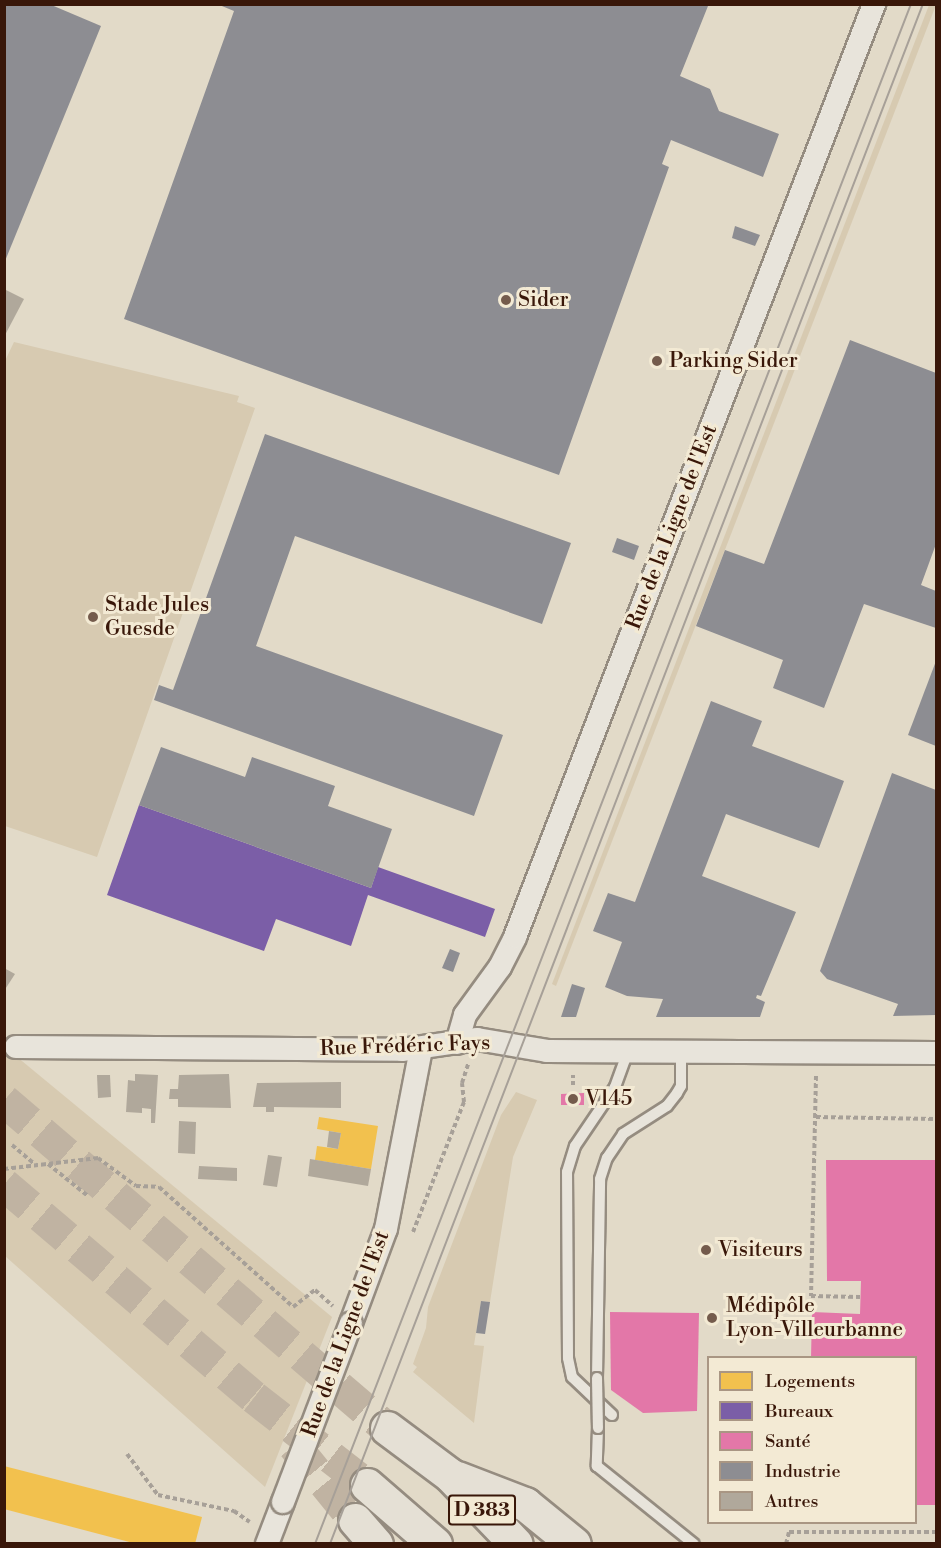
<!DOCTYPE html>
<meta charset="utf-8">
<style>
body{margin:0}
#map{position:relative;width:941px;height:1548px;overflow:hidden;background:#e2dac8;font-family:"Libre Bodoni",serif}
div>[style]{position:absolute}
.green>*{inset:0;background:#d7cab1}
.homes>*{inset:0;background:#f2c14e}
.offices>*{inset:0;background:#7b5ea7}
.health>*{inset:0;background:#e377a8}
.industry>*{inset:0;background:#8d8d92}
.building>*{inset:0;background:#b0a89b}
.trunk-tunnel>*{height:33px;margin-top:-16.5px;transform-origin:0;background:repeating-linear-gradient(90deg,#c0b3a2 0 33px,transparent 0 49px)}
.path>*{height:4px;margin-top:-2px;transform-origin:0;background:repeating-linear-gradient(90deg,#a7a098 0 4.5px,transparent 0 7.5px)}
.roads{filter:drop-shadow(2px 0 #958c80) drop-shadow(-2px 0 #958c80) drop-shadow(0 2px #958c80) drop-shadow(0 -2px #958c80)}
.service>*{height:10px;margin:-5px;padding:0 5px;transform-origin:5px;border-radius:5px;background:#e8e4db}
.minor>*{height:22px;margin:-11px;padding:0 11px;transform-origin:11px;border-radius:11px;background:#e8e4db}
.trunk>*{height:33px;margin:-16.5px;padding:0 16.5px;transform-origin:16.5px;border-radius:16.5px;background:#e5e0d5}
.tram>*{height:1.5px;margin:-0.75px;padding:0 0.75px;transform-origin:0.75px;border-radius:0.75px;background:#a7a098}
.path-bridge>*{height:4px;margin-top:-2px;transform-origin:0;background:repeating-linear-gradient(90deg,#a7a098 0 4.5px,transparent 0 7.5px)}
.bridges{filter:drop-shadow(2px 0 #958c80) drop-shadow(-2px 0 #958c80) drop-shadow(0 2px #958c80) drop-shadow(0 -2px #958c80)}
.service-bridge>*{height:10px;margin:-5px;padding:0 5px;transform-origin:5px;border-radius:5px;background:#e8e4db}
.minor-bridge>*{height:22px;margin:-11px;padding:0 11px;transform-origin:11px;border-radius:11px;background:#e8e4db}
.dots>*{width:16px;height:16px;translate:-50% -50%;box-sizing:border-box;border:3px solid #f3ead4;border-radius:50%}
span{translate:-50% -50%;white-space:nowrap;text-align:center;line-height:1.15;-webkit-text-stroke:6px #f3ead4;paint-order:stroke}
.shield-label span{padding:2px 4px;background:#f3ead4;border:2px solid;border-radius:4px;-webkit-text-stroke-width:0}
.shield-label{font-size:20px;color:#391709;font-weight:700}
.poi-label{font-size:21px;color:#391709}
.left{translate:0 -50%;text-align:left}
.street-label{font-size:21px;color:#391709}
.frame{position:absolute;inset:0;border:6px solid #391709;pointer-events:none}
.legend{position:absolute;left:707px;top:1356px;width:210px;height:168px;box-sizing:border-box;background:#f3ead4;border:2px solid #a99683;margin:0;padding:8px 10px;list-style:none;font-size:18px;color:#391709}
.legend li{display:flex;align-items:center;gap:12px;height:30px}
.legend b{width:30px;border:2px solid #a99683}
</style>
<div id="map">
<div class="green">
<i style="clip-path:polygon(929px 5px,936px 5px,556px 986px,552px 984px)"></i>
<i style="clip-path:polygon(14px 342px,239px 396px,237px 402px,255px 408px,97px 857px,5px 826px,4px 363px)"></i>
<i style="clip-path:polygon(5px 1047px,332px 1317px,265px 1487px,5px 1256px)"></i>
<i style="clip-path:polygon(516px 1092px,537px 1100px,513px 1157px,490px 1302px,481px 1301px,474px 1345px,484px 1346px,474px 1423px,413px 1372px,417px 1367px,413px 1364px,426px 1328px,428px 1307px,501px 1115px)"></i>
</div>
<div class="homes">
<i style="clip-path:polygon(319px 1117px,378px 1126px,371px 1169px,315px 1160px,317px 1146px,338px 1149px,341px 1133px,317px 1129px)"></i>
<i style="clip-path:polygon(4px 1466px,202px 1517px,195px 1544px,137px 1544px,4px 1509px)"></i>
</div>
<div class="offices">
<i style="clip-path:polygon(139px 805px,371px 888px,378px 867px,495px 909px,485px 937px,368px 895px,351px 946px,276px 919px,264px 951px,107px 895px)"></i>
</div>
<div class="health">
<i style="clip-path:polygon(584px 1093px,584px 1105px,561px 1105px,561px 1094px)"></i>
<i style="clip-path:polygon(826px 1160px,936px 1160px,936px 1505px,916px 1505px,916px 1358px,811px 1358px,812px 1312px,860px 1314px,861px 1281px,827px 1281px)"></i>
<i style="clip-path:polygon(610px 1312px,699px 1313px,697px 1411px,643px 1413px,611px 1390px)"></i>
</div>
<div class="industry">
<i style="clip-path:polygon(4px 4px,49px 4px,101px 26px,5px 261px)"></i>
<i style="clip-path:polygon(217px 4px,708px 6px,680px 76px,710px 89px,719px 111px,779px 134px,763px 177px,671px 140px,662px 164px,669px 167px,559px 475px,124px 319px,234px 11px)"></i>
<i style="clip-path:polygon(735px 226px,760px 235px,755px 246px,732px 238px)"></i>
<i style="clip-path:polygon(850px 340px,936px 373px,936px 544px,921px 585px,936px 591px,936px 628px,864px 604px,824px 708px,773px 688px,783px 660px,696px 626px,725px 550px,764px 564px)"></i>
<i style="clip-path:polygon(265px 434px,571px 543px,542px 624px,295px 536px,256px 646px,503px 735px,474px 816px,154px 700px,159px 685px,173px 690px)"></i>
<i style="clip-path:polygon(617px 538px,639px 546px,634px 560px,612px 552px)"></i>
<i style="clip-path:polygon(936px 661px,936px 746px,908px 735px)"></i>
<i style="clip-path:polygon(711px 701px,762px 721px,752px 746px,844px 781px,819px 848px,726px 814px,702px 876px,796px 912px,761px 996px,757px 995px,756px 998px,765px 1002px,760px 1017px,656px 1017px,663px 999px,627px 996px,605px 987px,622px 942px,593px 931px,608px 893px,635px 902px)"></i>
<i style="clip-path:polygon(161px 747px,245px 777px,252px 757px,335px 786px,328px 806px,392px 829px,371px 888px,139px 805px)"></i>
<i style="clip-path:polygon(892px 773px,936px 790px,936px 1015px,893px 1016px,898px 1004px,827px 979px,820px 971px)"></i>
<i style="clip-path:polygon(450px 949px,460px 953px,453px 972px,442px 968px)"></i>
<i style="clip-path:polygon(572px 984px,585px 988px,576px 1017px,561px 1017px)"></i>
<i style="clip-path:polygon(481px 1301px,490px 1302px,485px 1334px,476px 1333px)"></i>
</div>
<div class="building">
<i style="clip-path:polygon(4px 289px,24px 299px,4px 337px)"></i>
<i style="clip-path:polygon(4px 968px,15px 974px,4px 991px)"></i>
<i style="clip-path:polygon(135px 1074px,158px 1075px,155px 1123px,151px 1123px,151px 1109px,142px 1108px,142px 1113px,126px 1112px,128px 1080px,135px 1081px)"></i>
<i style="clip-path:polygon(229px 1074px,231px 1108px,178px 1107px,178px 1099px,169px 1099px,170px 1089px,178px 1089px,179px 1075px)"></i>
<i style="clip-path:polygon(97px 1075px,110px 1075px,111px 1097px,98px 1098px)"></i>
<i style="clip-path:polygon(341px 1082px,341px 1108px,274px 1107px,274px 1112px,266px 1112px,266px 1107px,253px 1107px,257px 1083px)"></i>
<i style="clip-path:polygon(179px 1121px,196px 1122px,195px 1154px,178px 1153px)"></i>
<i style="clip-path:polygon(329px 1131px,341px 1133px,338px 1149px,327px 1147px)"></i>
<i style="clip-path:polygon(268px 1155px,282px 1157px,277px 1187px,263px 1185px)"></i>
<i style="clip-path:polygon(310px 1159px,371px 1169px,368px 1186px,308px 1176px)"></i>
<i style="clip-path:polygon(199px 1166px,237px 1168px,237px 1181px,198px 1179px)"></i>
</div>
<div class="trunk-tunnel">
<i style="left:4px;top:1100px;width:504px;rotate:40.58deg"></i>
<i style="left:4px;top:1184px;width:328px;rotate:40.4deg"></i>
<i style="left:254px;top:1397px;width:143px;rotate:37.9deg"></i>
<i style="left:294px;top:1445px;width:97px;rotate:50.9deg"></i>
</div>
<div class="path">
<i style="left:816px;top:1076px;width:220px;rotate:91.3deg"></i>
<i style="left:811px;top:1296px;width:49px;rotate:1.2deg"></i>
<i style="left:573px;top:1085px;width:10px;rotate:-90deg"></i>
<i style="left:816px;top:1117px;width:120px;rotate:1deg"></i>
<i style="left:12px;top:1145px;width:31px;rotate:40deg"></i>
<i style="left:48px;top:1164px;width:51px;rotate:38.7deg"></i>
<i style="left:413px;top:1232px;width:140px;rotate:-68.6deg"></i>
<i style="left:464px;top:1102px;width:19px;rotate:-96deg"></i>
<i style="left:462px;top:1083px;width:20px;rotate:-72deg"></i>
<i style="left:293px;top:1307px;width:28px;rotate:-38deg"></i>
<i style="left:315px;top:1290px;width:24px;rotate:42deg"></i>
<i style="left:127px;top:1454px;width:51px;rotate:52.9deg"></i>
<i style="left:158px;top:1495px;width:78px;rotate:11.9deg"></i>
<i style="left:234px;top:1511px;width:19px;rotate:35deg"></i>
<i style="left:786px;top:1544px;width:12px;rotate:-76deg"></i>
<i style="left:789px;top:1532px;width:147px"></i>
</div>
<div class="roads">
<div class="service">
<i style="left:597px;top:1378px;width:199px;rotate:-89.1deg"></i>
<i style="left:600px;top:1179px;width:22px;rotate:-72deg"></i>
<i style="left:607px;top:1158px;width:29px;rotate:-56deg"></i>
<i style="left:623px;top:1134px;width:52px;rotate:-32.5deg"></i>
<i style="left:667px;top:1106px;width:16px;rotate:-52deg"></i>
<i style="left:677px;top:1093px;width:8px;rotate:-60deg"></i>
<i style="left:681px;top:1086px;width:36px;rotate:-90deg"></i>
<i style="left:612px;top:1415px;width:55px;rotate:-136.5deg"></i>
<i style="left:572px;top:1377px;width:19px;rotate:-102deg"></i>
<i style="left:568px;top:1358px;width:186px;rotate:-90.3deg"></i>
<i style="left:567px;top:1172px;width:27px;rotate:-73deg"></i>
<i style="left:575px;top:1146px;width:71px;rotate:-55.9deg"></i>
<i style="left:615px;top:1087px;width:38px;rotate:-70deg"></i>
<i style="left:598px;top:1428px;width:38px;rotate:92deg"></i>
<i style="left:597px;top:1466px;width:124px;rotate:38.8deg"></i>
</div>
<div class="minor">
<i style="left:457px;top:1043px;width:29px;rotate:-74deg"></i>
<i style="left:465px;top:1015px;width:59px;rotate:-53.9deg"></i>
<i style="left:500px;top:967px;width:34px;rotate:-63deg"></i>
<i style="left:515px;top:937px;width:1000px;rotate:-68.95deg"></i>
<i style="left:16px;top:1047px;width:386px;rotate:0.4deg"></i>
<i style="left:402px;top:1050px;width:76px;rotate:-8.3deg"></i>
<i style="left:477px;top:1039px;width:71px;rotate:9.7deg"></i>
<i style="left:547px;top:1051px;width:389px;rotate:0.3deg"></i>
<i style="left:351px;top:1323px;width:100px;rotate:-69.6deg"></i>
<i style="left:386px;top:1229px;width:183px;rotate:-79deg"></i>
<i style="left:267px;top:1544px;width:45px;rotate:-69.1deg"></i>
</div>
<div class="trunk">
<i style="left:387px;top:1428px;width:79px;rotate:36.7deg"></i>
<i style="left:450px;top:1475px;width:95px;rotate:46.3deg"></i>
<i style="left:457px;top:1478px;width:73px;rotate:20.9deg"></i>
<i style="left:525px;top:1504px;width:63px;rotate:39.2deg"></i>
<i style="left:367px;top:1485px;width:90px;rotate:40.9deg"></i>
<i style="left:355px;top:1520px;width:32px;rotate:49deg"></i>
</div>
</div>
<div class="tram">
<i style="left:315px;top:1544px;width:1651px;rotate:-68.84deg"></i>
<i style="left:330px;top:1544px;width:1650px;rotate:-68.94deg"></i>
</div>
<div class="path-bridge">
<i style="left:4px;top:1169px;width:95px;rotate:-6.7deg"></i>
<i style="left:98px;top:1158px;width:47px;rotate:36.4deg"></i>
<i style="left:136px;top:1186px;width:23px;rotate:2deg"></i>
<i style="left:159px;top:1187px;width:180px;rotate:41.8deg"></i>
</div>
<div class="bridges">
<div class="service-bridge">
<i style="left:597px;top:1378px;width:50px;rotate:88.9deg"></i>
</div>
<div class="minor-bridge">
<i style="left:283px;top:1502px;width:191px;rotate:-69.2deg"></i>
</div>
</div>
<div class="dots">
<i style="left:506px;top:300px;background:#745b4c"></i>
<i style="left:657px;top:361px;background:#745b4c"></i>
<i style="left:93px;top:617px;background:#745b4c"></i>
<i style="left:573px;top:1099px;background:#745b4c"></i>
<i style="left:706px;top:1250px;background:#745b4c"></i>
<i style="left:712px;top:1318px;background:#745b4c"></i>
</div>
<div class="shield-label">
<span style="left:482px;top:1510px">D 383</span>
</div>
<div class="poi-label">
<span class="left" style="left:518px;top:300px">Sider</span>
<span class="left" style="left:669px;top:361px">Parking Sider</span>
<span class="left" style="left:105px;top:617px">Stade Jules<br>Guesde</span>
<span class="left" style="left:585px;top:1099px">V145</span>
<span class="left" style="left:718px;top:1250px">Visiteurs</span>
<span class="left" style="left:726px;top:1318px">Médipôle<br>Lyon-Villeurbanne</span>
</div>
<div class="street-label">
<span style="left:672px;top:527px;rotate:-69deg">Rue de la Ligne de l'Est</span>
<span style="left:405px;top:1046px;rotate:-2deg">Rue Frédéric Fays</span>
<span style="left:346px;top:1334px;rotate:-70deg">Rue de la Ligne de l'Est</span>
</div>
<div class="frame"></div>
<ul class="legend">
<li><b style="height:16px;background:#f2c14e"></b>Logements</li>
<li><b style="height:16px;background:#7b5ea7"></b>Bureaux</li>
<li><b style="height:16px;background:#e377a8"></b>Santé</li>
<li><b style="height:16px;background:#8d8d92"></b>Industrie</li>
<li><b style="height:16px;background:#b0a89b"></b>Autres</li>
</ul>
</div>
